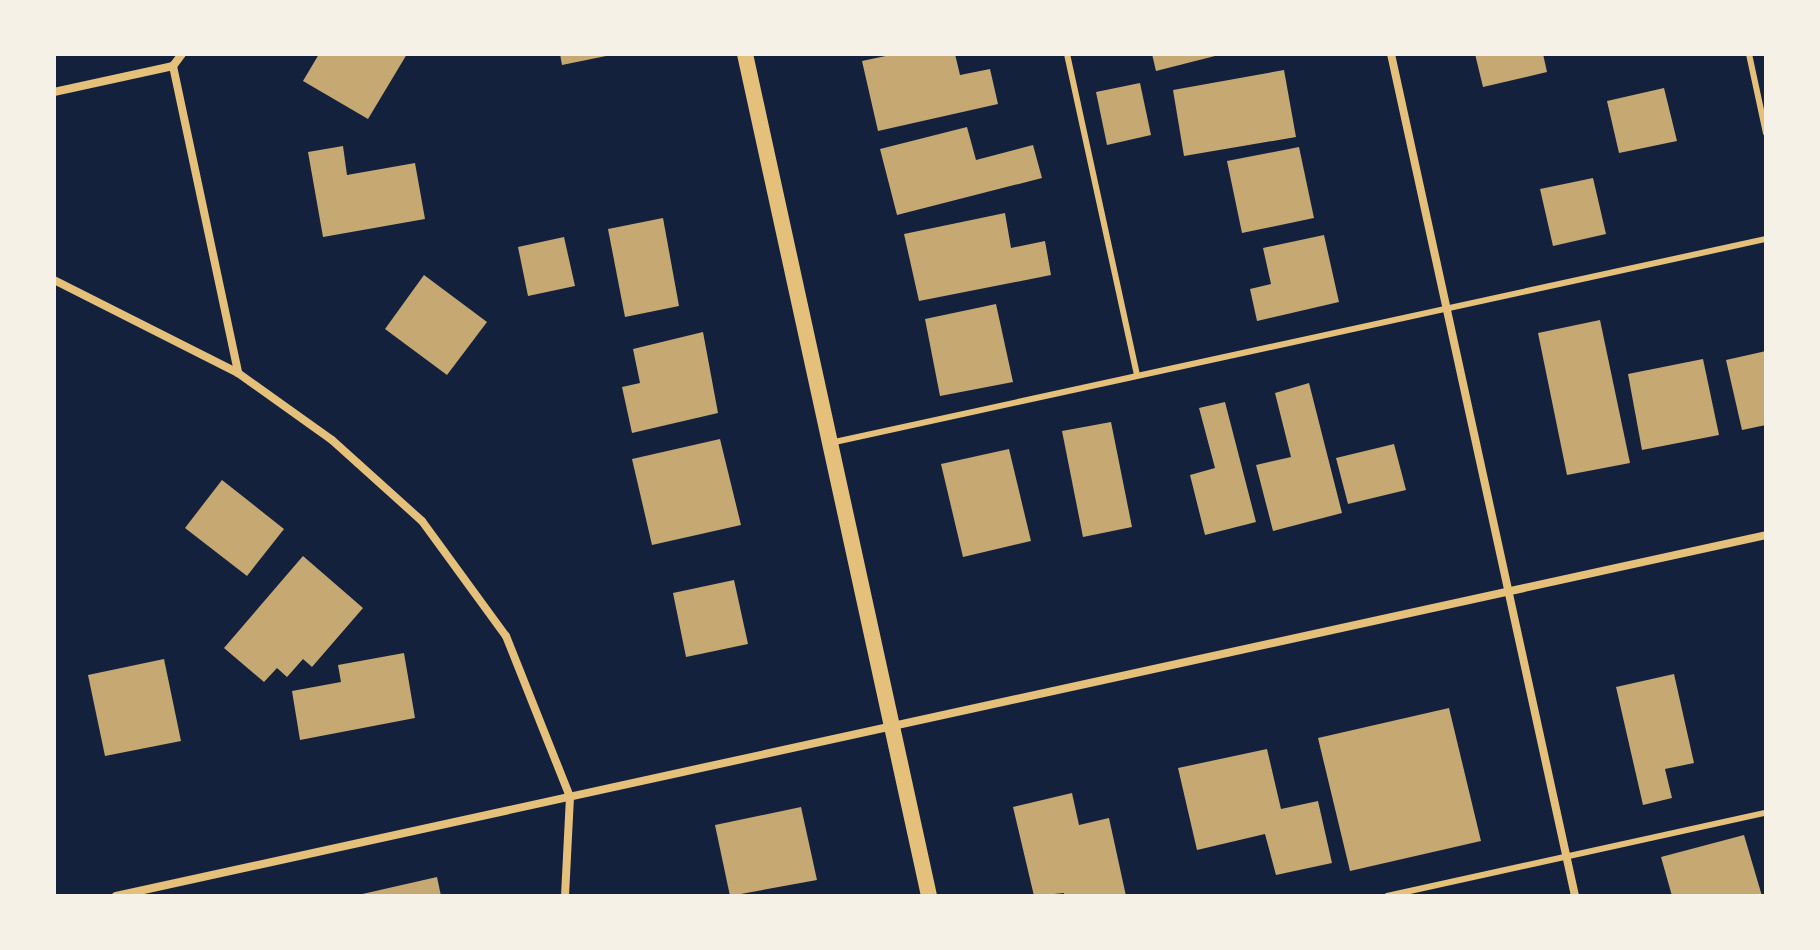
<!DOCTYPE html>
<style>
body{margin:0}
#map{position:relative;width:1820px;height:950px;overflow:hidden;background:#14213d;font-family:Spectral,serif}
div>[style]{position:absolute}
.building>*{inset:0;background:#c6a872}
.service>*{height:6px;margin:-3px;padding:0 3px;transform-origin:3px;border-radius:3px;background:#e5c07b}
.minor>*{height:8px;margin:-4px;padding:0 4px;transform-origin:4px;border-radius:4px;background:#e5c07b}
.secondary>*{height:16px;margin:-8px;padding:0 8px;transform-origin:8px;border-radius:8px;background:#e5c07b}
span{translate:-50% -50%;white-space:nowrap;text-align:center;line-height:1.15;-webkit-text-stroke:7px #f6f1e7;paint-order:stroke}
.frame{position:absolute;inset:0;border:56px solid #f6f1e7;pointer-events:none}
</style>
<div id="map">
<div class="building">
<i style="clip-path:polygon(319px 54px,407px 54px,368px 119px,303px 81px)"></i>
<i style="clip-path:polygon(560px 54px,611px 54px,611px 55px,562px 65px)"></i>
<i style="clip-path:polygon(895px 54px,955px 54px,960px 75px,990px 69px,998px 104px,878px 131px,862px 61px)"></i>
<i style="clip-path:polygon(1152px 54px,1219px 54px,1219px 55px,1156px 71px)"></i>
<i style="clip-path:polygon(1475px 54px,1543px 54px,1547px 72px,1483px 87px)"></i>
<i style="clip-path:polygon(1284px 70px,1296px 137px,1184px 156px,1173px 90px)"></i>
<i style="clip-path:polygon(1140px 83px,1151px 135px,1107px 145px,1096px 92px)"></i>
<i style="clip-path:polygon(1664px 88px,1677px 141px,1619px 153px,1607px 101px)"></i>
<i style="clip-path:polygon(967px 127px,976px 160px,1033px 145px,1042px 178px,897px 215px,880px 149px)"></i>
<i style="clip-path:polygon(343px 146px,347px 175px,415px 163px,425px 219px,323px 237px,308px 152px)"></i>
<i style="clip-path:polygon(1299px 147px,1314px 218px,1242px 233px,1227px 161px)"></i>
<i style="clip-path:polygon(1593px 178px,1606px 234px,1553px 246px,1540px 189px)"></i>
<i style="clip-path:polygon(1005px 213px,1011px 248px,1045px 241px,1051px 275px,919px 301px,904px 234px)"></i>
<i style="clip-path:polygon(663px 218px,679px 306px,625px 317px,608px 229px)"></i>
<i style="clip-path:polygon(1324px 235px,1339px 302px,1257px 321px,1250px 289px,1271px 284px,1263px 248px)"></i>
<i style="clip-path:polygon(564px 237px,575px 286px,528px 296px,518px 247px)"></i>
<i style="clip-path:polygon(424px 275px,487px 322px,447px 375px,385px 329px)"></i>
<i style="clip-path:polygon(996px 304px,1013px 382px,940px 396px,925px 319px)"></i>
<i style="clip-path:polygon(1600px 320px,1630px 463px,1567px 475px,1538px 333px)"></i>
<i style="clip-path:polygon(703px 332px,718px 413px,632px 433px,622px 387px,640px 383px,633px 349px)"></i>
<i style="clip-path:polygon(1766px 351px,1766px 425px,1742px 430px,1726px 360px)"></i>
<i style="clip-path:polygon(1703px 359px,1719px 435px,1642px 450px,1628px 374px)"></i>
<i style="clip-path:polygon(1309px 383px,1342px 513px,1273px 531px,1256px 465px,1291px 457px,1275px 393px)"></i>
<i style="clip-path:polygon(1225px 402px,1256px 522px,1205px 535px,1190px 475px,1215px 468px,1199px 408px)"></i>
<i style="clip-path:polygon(1111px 422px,1132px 527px,1083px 537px,1062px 431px)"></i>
<i style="clip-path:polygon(720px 439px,741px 525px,652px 545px,632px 459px)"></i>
<i style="clip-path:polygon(1394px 444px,1406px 490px,1348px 504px,1336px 458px)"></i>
<i style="clip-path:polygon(1009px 449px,1031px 541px,963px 557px,941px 464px)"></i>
<i style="clip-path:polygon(222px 480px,284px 529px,247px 576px,185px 528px)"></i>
<i style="clip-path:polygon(303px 556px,363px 608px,312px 667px,303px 659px,287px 677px,277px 668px,264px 682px,224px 648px)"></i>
<i style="clip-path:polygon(734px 580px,748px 644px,686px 657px,673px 593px)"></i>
<i style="clip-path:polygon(404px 653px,415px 718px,300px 740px,292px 691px,341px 682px,338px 665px)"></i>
<i style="clip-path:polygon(164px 659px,181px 741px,105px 756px,88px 675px)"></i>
<i style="clip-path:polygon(1674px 674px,1694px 763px,1665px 769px,1672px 798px,1643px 805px,1616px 687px)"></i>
<i style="clip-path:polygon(1449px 708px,1481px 841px,1350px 871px,1318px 738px)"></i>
<i style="clip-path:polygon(1267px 749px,1281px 809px,1318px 801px,1332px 863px,1276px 875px,1265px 834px,1197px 850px,1178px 768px)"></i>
<i style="clip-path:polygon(1072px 793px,1079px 825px,1109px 818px,1126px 896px,1064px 896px,1064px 893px,1034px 896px,1013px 807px)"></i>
<i style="clip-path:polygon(801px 807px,817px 880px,730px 896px,715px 825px)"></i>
<i style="clip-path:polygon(1744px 835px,1762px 896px,1672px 896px,1661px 857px)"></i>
<i style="clip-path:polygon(437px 877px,441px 896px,358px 896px,358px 895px)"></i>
</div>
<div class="service">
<i style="left:1067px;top:54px;width:329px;rotate:77.7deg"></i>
<i style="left:1749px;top:54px;width:81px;rotate:77.9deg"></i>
<i style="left:830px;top:443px;width:958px;rotate:-12.3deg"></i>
<i style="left:1387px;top:896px;width:388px;rotate:-12.4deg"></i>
</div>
<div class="minor">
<i style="left:182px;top:54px;width:15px;rotate:127deg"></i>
<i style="left:173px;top:66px;width:314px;rotate:78deg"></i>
<i style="left:1391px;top:54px;width:862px;rotate:77.67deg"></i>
<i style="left:54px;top:92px;width:122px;rotate:-12.3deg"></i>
<i style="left:54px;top:280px;width:206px;rotate:26.8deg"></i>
<i style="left:238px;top:373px;width:115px;rotate:35.5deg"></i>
<i style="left:332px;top:440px;width:121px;rotate:42deg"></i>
<i style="left:422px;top:521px;width:142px;rotate:53.9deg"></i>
<i style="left:506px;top:636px;width:173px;rotate:68.3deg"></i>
<i style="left:570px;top:797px;width:99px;rotate:92.9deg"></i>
<i style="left:116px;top:896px;width:1689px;rotate:-12.34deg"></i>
</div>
<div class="secondary">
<i style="left:745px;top:54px;width:862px;rotate:77.67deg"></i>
</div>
<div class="frame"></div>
</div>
